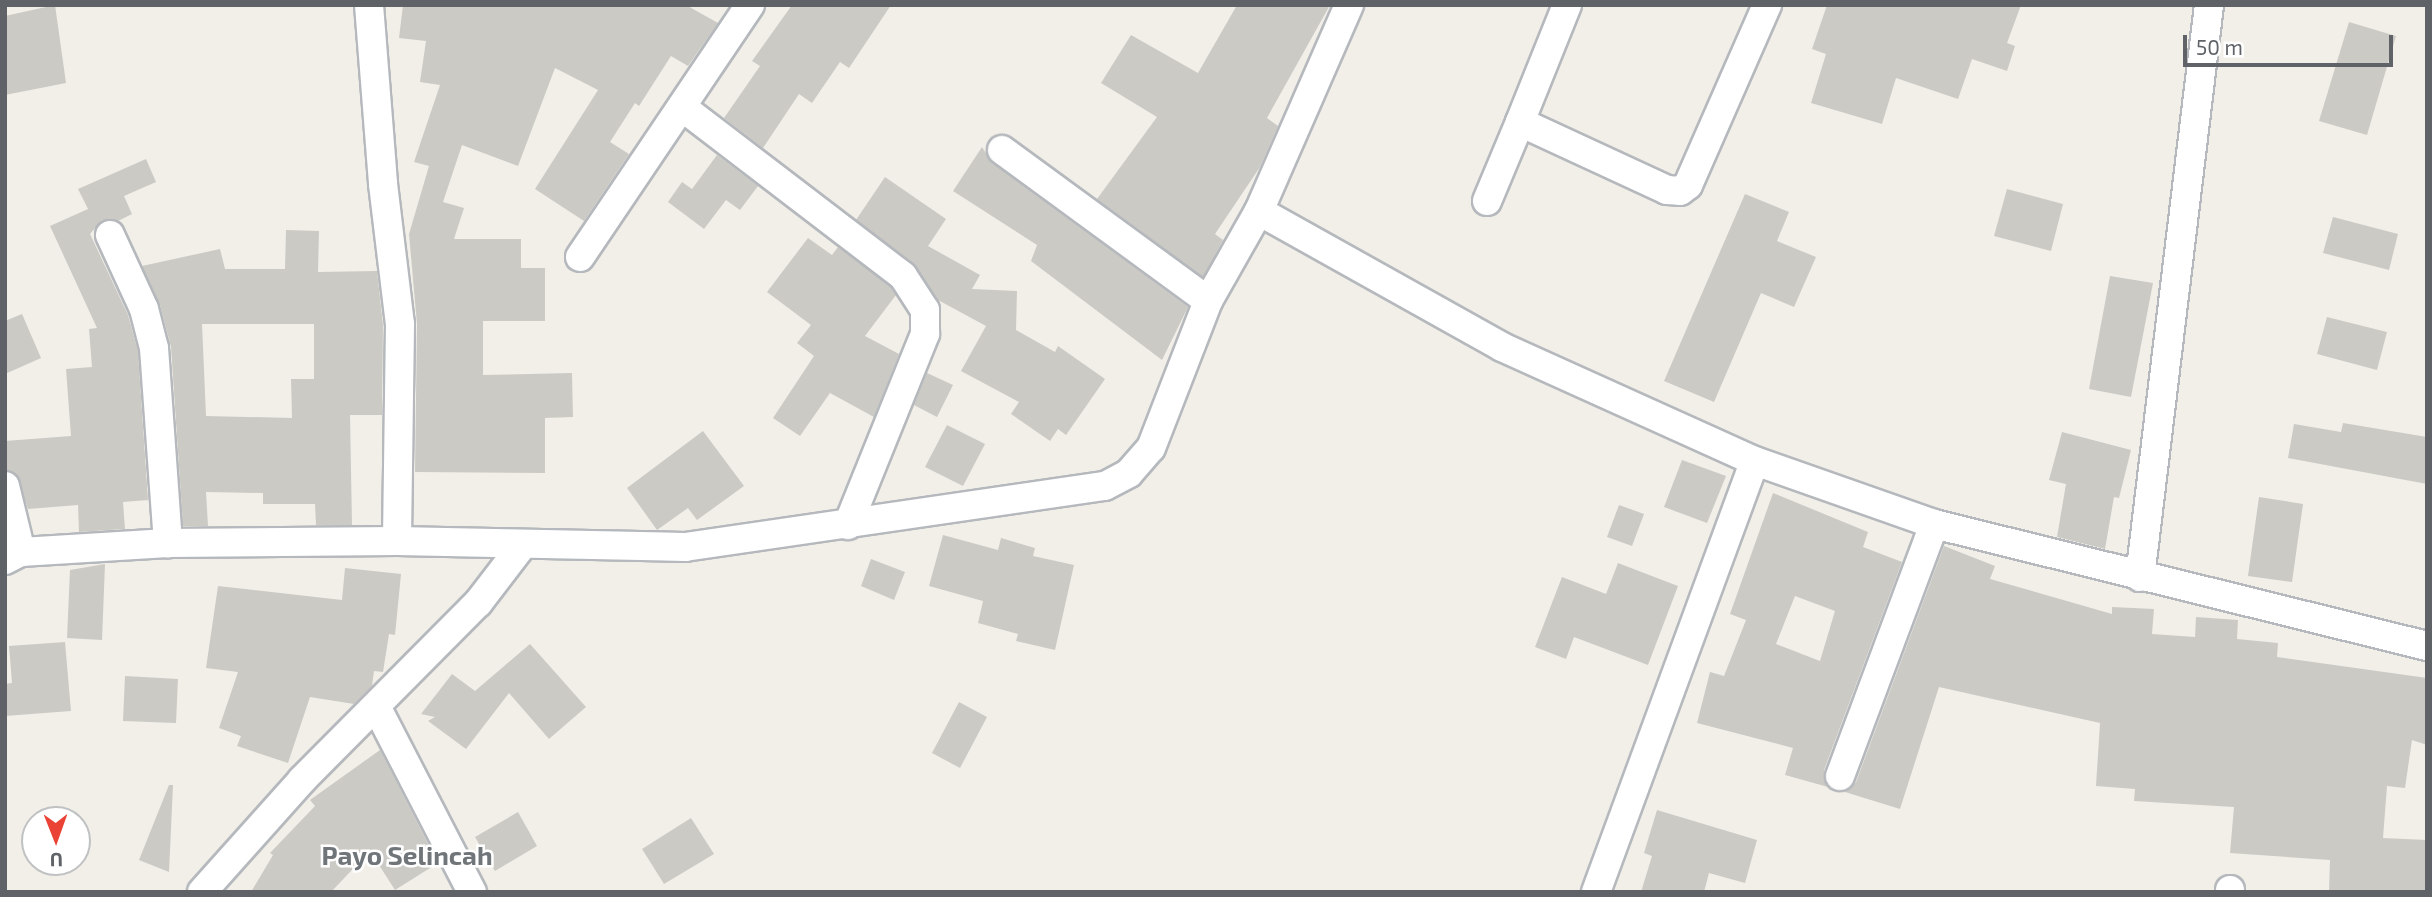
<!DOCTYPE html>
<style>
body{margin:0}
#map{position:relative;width:2432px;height:897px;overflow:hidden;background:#f1efe8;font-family:"Exo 2",sans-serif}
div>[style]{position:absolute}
.building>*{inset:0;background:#cccac5}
.roads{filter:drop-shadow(2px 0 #b5b8bc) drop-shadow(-2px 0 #b5b8bc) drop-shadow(0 2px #b5b8bc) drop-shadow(0 -2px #b5b8bc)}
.minor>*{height:28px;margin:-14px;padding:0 14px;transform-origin:14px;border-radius:14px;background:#fff}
span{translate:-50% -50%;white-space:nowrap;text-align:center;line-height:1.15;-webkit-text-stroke:5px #fff;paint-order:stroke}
.quarter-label{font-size:26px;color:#70757a;font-weight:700}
.frame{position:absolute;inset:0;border:7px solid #5f6368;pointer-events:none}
.north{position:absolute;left:21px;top:806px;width:70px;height:70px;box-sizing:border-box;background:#fff;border:2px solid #bfc1c3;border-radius:50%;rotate:179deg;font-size:19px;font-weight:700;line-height:28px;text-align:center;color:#5f6368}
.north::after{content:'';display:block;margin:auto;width:24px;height:32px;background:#ea4335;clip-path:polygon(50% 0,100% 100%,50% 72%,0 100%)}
.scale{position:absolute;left:2183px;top:35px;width:210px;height:32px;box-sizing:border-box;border:4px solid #5f6368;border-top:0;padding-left:9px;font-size:21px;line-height:24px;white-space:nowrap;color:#5f6368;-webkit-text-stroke:5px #fff;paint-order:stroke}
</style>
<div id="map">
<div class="building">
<i style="clip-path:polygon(55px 5px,66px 83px,5px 95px,5px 16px)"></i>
<i style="clip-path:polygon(403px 5px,686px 5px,718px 23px,688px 66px,671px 56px,639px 106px,635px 103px,610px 142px,629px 154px,584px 221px,535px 189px,598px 90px,555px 68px,518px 166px,462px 145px,443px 202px,464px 208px,454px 239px,521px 239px,521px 268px,545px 268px,545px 321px,483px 321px,483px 375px,572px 373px,573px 417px,545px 418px,545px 473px,415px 472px,417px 324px,409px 234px,429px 166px,414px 162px,440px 85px,420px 82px,426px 41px,399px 38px)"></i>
<i style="clip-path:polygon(792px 5px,891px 5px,849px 68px,840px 62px,812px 103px,799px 94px,763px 148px,724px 118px,760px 66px,752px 61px)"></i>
<i style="clip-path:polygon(1237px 5px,1330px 5px,1267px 118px,1278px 126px,1260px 167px,1215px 234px,1223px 240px,1203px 277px,1097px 199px,1157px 117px,1101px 83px,1131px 35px,1198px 73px)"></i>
<i style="clip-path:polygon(1827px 5px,2021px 5px,2007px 43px,2015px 46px,2007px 71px,1972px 59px,1958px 99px,1896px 78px,1882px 124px,1811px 103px,1826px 54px,1812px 49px)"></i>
<i style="clip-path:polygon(2349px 22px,2396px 36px,2367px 135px,2319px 121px)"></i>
<i style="clip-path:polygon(982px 147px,992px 163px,1188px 307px,1162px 360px,1031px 261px,1037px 245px,953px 191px)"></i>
<i style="clip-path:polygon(717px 155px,758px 186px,740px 210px,726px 200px,704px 229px,668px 202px,682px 182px,692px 189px)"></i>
<i style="clip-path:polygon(146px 159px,156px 182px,124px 196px,132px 214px,118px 221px,102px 220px,90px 234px,128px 315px,138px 351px,148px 500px,123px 502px,125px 529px,79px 532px,78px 505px,28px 509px,17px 475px,5px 470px,5px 441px,71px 436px,66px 369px,92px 367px,89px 329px,97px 328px,50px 226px,88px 209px,78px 189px)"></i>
<i style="clip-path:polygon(885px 177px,946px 219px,928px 246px,980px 275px,972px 289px,1017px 291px,1016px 330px,1055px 352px,1058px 346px,1105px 379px,1066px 435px,1058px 429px,1050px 441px,1011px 414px,1019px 402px,961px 371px,986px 326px,938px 300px,913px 263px,856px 220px)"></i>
<i style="clip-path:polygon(2007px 189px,2063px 204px,2051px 251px,1994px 236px)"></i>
<i style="clip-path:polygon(1745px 194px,1789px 212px,1777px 241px,1816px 257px,1794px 307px,1761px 293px,1714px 402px,1664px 381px)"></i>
<i style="clip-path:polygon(2333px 217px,2398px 234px,2389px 270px,2323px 253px)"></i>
<i style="clip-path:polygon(evenodd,286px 230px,319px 231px,318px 272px,377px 271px,383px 325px,382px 415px,350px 415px,352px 525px,316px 525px,315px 504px,263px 504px,263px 493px,206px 492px,208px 526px,183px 526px,171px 347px,160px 305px,142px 266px,220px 249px,225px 269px,285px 269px,286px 230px,202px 324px,314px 324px,314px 379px,291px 379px,292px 418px,206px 416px,202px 324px)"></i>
<i style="clip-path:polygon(808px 238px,832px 255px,838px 247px,891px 287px,896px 295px,865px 336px,899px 354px,874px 417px,830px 393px,800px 436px,773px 418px,814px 356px,797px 343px,811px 325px,767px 292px)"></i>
<i style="clip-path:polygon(2110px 276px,2153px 283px,2131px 397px,2089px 389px)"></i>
<i style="clip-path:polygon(22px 314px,41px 358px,5px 374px,5px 321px)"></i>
<i style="clip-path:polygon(2327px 317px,2387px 332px,2377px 370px,2317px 354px)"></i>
<i style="clip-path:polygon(927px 373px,953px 385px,937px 417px,914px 405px)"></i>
<i style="clip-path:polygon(2343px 423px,2427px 437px,2427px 484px,2288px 458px,2294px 424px,2341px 432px)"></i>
<i style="clip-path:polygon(947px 425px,985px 444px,963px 486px,925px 467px)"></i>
<i style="clip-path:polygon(703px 431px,744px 486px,697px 520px,688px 508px,657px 530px,627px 488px)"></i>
<i style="clip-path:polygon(2062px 432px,2131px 450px,2119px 498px,2114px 497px,2105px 549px,2057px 537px,2066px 484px,2049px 480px)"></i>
<i style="clip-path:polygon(1682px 460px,1726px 476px,1707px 523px,1664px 507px)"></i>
<i style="clip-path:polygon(evenodd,1773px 493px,1868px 532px,1863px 547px,1902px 562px,1824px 770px,1828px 787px,1785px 775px,1793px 748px,1697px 723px,1710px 672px,1724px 676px,1746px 620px,1730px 614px,1773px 493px,1795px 596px,1835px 611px,1820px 661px,1776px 644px,1795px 596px)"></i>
<i style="clip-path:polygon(2259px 497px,2303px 504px,2292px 582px,2248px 576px)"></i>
<i style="clip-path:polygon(1619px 505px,1644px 514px,1632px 546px,1607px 537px)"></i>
<i style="clip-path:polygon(943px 535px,998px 550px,1001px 538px,1035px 548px,1033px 556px,1074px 565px,1055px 650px,1016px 641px,1018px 634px,978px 623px,983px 601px,929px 586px)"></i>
<i style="clip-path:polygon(1944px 546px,1995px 566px,1990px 579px,2112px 614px,2112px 607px,2154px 609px,2152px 634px,2195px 637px,2196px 617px,2238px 620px,2237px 639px,2278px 643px,2277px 657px,2427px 678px,2427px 745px,2412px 740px,2405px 788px,2387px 786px,2383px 838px,2427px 840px,2427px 892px,2329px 892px,2330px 860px,2230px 853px,2234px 807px,2134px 801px,2135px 789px,2096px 786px,2100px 723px,1939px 687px,1900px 809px,1845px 792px,1856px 782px)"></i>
<i style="clip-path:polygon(871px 559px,905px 572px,894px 600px,861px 586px)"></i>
<i style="clip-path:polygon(1618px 563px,1678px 586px,1648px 665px,1574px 637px,1566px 659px,1535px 647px,1562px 577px,1606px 594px)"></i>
<i style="clip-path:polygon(105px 564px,102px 640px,67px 638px,70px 570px)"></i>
<i style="clip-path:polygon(345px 568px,401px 574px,395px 635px,389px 634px,383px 672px,374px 671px,372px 686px,354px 704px,310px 697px,288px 763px,237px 746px,241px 736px,219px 728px,238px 672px,206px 668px,218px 586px,342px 600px)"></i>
<i style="clip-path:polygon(65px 642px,71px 711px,5px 716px,5px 684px,12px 683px,9px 646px)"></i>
<i style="clip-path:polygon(530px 644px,586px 707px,549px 739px,509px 693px,466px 749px,428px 721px,435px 717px,421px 714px,452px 674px,475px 691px)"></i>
<i style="clip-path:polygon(125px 676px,178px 679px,176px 723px,123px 721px)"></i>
<i style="clip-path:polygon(959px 702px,987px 717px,960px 768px,932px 753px)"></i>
<i style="clip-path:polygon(380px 750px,438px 863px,395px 890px,370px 851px,331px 892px,251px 892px,273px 855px,270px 853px,315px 806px,310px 800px)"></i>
<i style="clip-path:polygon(169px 785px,173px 785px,169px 872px,139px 860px)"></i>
<i style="clip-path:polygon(1657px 810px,1757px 840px,1745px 883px,1709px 873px,1704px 892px,1641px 892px,1652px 856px,1644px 853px)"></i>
<i style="clip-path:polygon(518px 812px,537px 846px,495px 871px,475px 837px)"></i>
<i style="clip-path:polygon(691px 818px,714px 854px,664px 884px,642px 849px)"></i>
</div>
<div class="roads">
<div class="minor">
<i style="left:369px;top:5px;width:180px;rotate:85.5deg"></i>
<i style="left:383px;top:184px;width:141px;rotate:83.1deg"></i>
<i style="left:400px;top:324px;width:217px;rotate:90.8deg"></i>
<i style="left:1567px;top:5px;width:126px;rotate:111.9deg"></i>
<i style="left:1520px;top:122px;width:162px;rotate:24.8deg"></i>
<i style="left:1667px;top:190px;width:13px;rotate:4deg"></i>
<i style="left:1680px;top:191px;width:10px;rotate:-37deg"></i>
<i style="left:1688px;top:185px;width:197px;rotate:-66.3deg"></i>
<i style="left:682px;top:107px;width:278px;rotate:37.4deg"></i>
<i style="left:903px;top:276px;width:40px;rotate:57.1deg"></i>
<i style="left:925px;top:310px;width:24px;rotate:90deg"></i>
<i style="left:925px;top:334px;width:206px;rotate:112deg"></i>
<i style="left:1002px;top:150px;width:255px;rotate:36.2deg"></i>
<i style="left:1487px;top:201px;width:86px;rotate:-67.3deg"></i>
<i style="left:1259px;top:211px;width:278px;rotate:29.2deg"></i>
<i style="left:1502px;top:347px;width:277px;rotate:24.3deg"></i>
<i style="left:1755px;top:461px;width:190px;rotate:19.4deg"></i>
<i style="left:1934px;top:524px;width:508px;rotate:13.9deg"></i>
<i style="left:110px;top:235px;width:81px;rotate:65.3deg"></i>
<i style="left:144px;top:309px;width:40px;rotate:75.6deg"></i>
<i style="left:154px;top:348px;width:196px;rotate:85.9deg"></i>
<i style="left:580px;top:257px;width:304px;rotate:-56deg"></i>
<i style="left:5px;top:486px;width:68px;rotate:76.4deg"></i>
<i style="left:5px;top:560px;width:18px;rotate:-27deg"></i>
<i style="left:21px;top:552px;width:147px;rotate:-3.5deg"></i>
<i style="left:168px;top:543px;width:229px;rotate:-0.5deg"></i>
<i style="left:397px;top:541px;width:288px;rotate:1.2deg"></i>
<i style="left:685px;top:547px;width:424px;rotate:-8.3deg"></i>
<i style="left:1105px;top:486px;width:27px;rotate:-28deg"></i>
<i style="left:1129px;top:473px;width:33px;rotate:-49deg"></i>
<i style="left:1151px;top:448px;width:158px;rotate:-68.8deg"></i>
<i style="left:1208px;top:301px;width:103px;rotate:-60.5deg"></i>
<i style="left:1259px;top:211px;width:225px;rotate:-66.4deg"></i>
<i style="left:2140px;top:577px;width:576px;rotate:-83.12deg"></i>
<i style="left:377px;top:708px;width:207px;rotate:62.7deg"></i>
<i style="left:1840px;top:776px;width:269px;rotate:-69.5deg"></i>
<i style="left:2230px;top:890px;width:2px;rotate:90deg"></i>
<i style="left:202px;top:892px;width:150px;rotate:-48.2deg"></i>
<i style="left:302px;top:780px;width:250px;rotate:-45.2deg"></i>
<i style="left:478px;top:603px;width:71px;rotate:-52.5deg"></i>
<i style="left:1596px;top:892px;width:459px;rotate:-69.8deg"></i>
</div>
</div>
<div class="quarter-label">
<span style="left:407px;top:855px">Payo Selincah</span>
</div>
<div class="frame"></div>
<div class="north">U</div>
<div class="scale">50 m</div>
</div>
